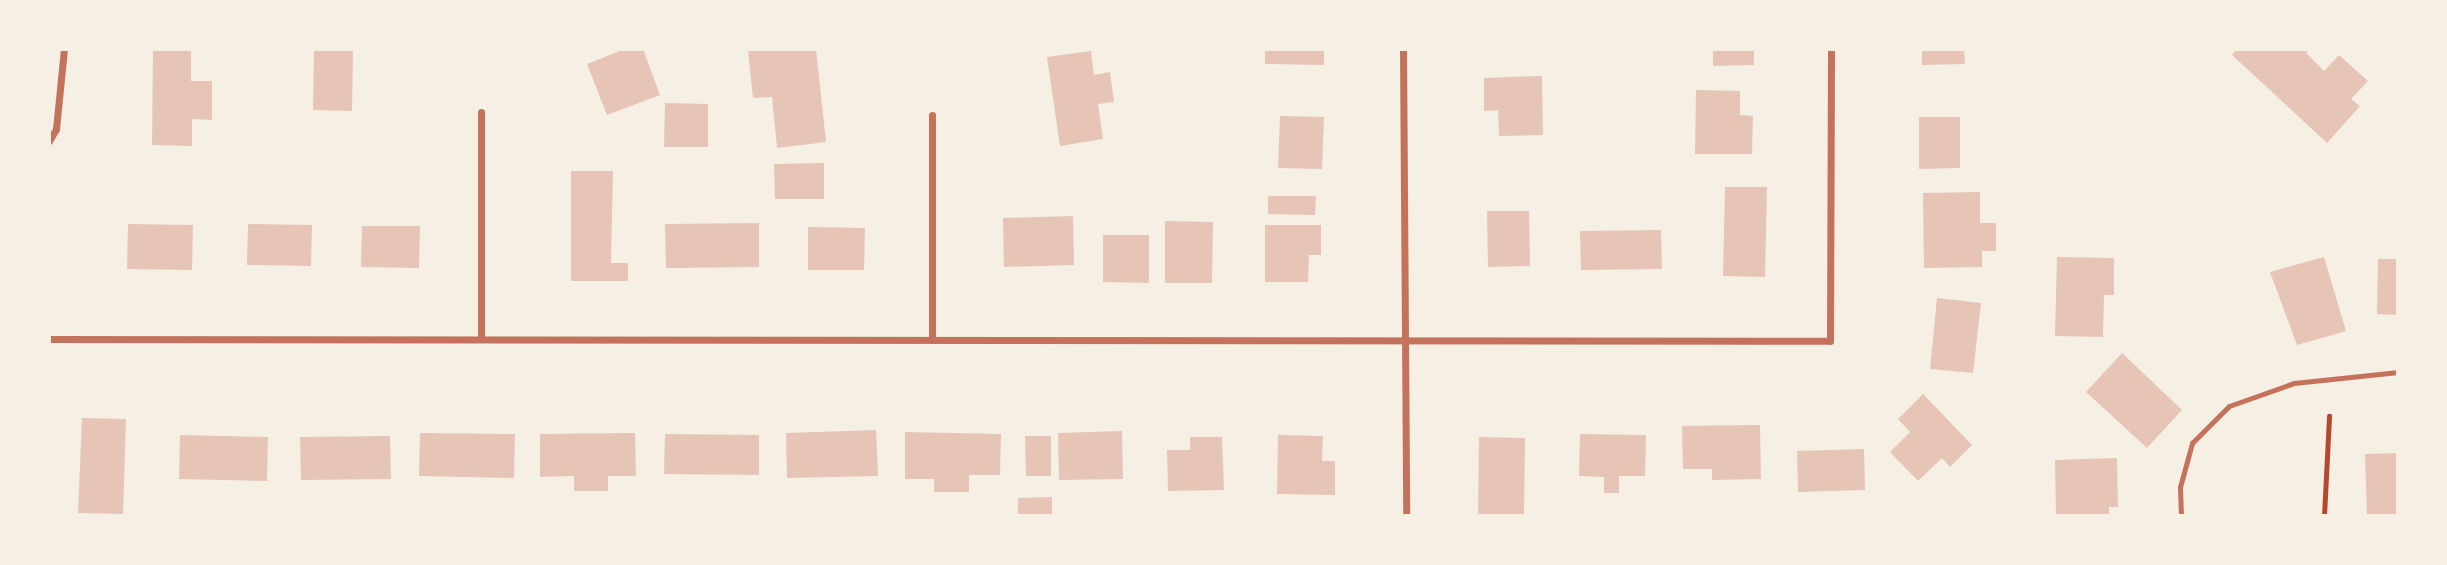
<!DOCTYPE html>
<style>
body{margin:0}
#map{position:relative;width:2447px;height:565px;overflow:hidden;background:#f6efe4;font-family:Barlow,sans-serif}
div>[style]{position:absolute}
.building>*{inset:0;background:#e6c5b7}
.path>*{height:4.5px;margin:-2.25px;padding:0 2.25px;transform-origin:2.25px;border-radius:2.25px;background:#b5482f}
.service>*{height:5px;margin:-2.5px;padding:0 2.5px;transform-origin:2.5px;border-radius:2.5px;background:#c5725c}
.minor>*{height:7px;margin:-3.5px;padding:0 3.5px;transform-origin:3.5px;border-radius:3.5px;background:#c5725c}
span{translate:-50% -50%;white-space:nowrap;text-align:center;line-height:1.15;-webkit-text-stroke:5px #f6efe4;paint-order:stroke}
.frame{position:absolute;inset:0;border:51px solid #f6efe4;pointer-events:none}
</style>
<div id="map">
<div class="building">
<i style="clip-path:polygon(153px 49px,191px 49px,191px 81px,212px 81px,212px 120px,192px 119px,192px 146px,152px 145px)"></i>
<i style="clip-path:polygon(314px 49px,353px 49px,352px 111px,313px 110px)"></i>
<i style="clip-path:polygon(625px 49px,643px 49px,660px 95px,607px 115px,587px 64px)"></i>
<i style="clip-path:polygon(816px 49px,826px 142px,777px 148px,772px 97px,753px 98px,748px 50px)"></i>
<i style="clip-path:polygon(1265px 49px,1324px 49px,1324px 65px,1265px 64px)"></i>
<i style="clip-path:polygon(1713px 49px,1754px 49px,1754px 65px,1713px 66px)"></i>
<i style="clip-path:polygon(1922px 49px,1964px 49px,1965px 64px,1922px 65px)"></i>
<i style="clip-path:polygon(2237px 49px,2310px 49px,2306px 53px,2324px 71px,2339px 55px,2368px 81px,2351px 99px,2360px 106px,2327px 143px,2232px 55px)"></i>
<i style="clip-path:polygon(1091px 51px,1094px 75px,1110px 72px,1114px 102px,1098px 104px,1103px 139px,1060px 146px,1047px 57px)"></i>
<i style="clip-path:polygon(1542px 76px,1543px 135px,1499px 136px,1498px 110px,1484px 111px,1484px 78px)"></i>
<i style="clip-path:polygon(1696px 90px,1740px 91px,1740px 115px,1753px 116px,1752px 154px,1695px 154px)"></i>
<i style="clip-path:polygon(665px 103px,708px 104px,708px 147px,664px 147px)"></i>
<i style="clip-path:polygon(1280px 116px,1324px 117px,1322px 169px,1278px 168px)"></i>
<i style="clip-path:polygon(1919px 117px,1960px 117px,1960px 168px,1919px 169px)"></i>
<i style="clip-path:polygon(824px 163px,824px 199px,775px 199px,774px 164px)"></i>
<i style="clip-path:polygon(571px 171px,613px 171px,611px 263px,628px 263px,628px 281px,571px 281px)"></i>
<i style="clip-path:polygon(1725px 187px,1767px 187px,1765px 277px,1723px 276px)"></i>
<i style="clip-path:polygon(1980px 192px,1980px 223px,1996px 223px,1996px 251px,1982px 251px,1982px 267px,1924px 268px,1923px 193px)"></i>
<i style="clip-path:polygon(1268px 196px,1316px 196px,1315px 215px,1268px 214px)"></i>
<i style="clip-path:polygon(1487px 211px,1529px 211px,1530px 266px,1488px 267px)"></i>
<i style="clip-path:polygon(1073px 216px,1074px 265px,1004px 267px,1003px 218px)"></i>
<i style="clip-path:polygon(1165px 221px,1213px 222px,1212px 283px,1165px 283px)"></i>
<i style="clip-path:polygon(759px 223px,759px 267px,666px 268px,665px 224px)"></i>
<i style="clip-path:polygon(128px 224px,193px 225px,192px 270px,127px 269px)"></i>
<i style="clip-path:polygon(248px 224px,312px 225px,311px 266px,247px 265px)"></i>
<i style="clip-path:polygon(1265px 225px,1321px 225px,1321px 255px,1309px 255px,1308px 282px,1265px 282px)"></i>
<i style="clip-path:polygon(362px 226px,420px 226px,419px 268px,361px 267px)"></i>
<i style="clip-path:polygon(808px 227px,865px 228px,864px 270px,808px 270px)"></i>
<i style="clip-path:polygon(1661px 230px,1662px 269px,1581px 270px,1580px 231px)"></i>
<i style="clip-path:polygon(1103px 235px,1149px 235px,1149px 283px,1103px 282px)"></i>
<i style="clip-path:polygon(2057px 257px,2114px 258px,2114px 295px,2104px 295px,2103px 337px,2055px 336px)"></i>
<i style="clip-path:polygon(2324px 257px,2346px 331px,2297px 345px,2270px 272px)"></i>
<i style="clip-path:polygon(2378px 259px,2398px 259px,2398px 315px,2377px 314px)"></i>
<i style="clip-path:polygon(1937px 298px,1981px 303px,1973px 373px,1930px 369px)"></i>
<i style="clip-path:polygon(2122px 353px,2182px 410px,2147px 448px,2086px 392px)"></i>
<i style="clip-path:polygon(1923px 394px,1972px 445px,1950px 467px,1942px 458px,1918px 481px,1890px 452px,1910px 432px,1898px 419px)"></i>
<i style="clip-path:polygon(82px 418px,126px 419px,123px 514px,78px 513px)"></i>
<i style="clip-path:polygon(1760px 425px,1761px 479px,1712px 480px,1712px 469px,1683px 469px,1682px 426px)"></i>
<i style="clip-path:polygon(876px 430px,878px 476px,787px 478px,786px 433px)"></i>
<i style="clip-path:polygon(1122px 431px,1123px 479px,1059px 480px,1058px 433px)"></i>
<i style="clip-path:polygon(905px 432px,1001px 434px,1000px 475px,969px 475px,969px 492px,934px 492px,934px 479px,905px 479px)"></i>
<i style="clip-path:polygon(420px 433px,515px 434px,514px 478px,419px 476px)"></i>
<i style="clip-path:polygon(635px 433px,636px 476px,608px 476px,608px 491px,574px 491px,574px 476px,540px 477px,540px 434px)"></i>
<i style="clip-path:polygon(665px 434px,759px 435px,759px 475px,664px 474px)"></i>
<i style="clip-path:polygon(1580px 434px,1646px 435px,1645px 476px,1619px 476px,1619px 493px,1604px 493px,1604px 477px,1579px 476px)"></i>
<i style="clip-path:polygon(180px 435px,268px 437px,267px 481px,179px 479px)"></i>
<i style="clip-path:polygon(1278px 435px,1323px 436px,1322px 461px,1335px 461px,1335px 495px,1277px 494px)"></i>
<i style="clip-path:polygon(390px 436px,391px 479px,301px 480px,300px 437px)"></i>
<i style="clip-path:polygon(1025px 436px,1051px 436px,1051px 476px,1026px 476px)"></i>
<i style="clip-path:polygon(1190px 437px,1222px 437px,1224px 490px,1168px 491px,1167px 450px,1190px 450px)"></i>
<i style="clip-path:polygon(1479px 437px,1525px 438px,1524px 516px,1478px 516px)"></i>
<i style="clip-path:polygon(1864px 449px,1865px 490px,1798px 492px,1797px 451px)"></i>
<i style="clip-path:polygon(2398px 453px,2398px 516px,2367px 516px,2365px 454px)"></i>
<i style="clip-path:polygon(2117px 458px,2118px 507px,2109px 507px,2109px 516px,2056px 516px,2055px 460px)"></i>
<i style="clip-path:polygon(1052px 497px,1052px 516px,1018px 516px,1018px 498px)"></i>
</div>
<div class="path">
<i style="left:2324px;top:516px;width:100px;rotate:-87.1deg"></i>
</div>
<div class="service">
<i style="left:2181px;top:516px;width:29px;rotate:-92deg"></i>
<i style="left:2180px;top:487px;width:46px;rotate:-74.7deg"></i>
<i style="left:2192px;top:443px;width:52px;rotate:-45deg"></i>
<i style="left:2229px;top:406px;width:69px;rotate:-19.5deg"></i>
<i style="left:2294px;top:383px;width:105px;rotate:-6deg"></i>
</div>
<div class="minor">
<i style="left:1403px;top:49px;width:467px;rotate:89.6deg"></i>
<i style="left:481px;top:112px;width:227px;rotate:90deg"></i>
<i style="left:932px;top:115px;width:225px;rotate:90deg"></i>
<i style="left:49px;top:141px;width:14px;rotate:-60deg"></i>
<i style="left:56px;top:129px;width:80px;rotate:-84.3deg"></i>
<i style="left:49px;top:339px;width:1781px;rotate:0.06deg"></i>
<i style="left:1830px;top:341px;width:292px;rotate:-89.8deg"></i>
</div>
<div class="frame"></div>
</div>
